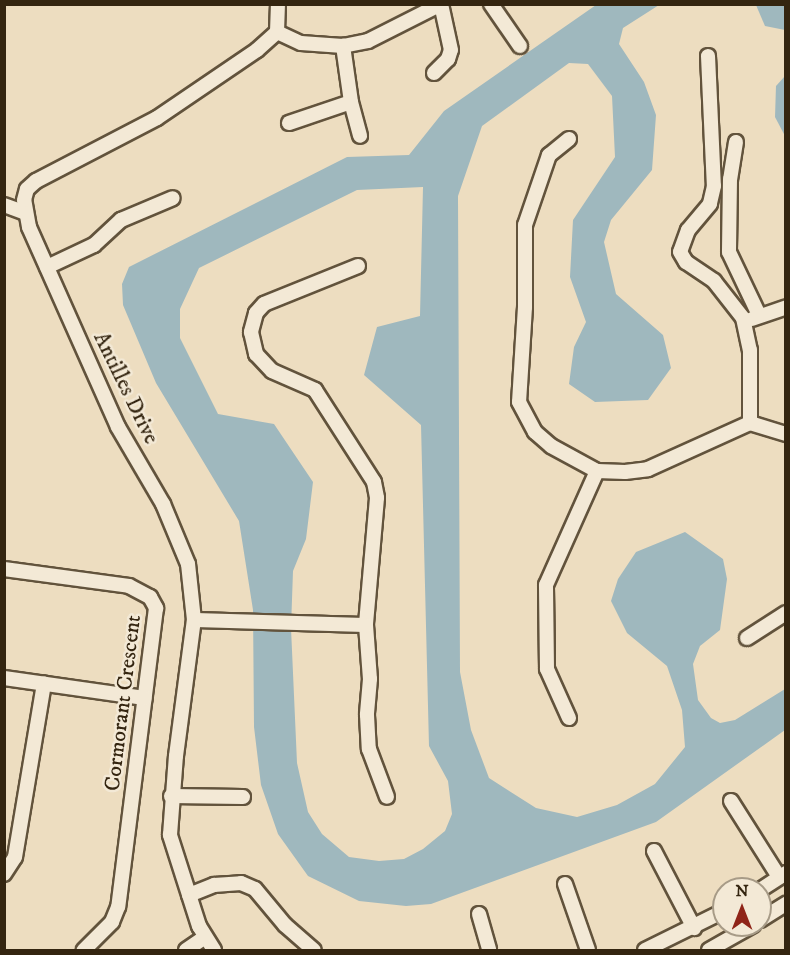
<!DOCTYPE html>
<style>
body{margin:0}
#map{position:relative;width:790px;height:955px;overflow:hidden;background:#edddc0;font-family:"IM FELL DW Pica",serif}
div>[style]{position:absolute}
.water>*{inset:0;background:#9fb8be}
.roads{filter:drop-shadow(2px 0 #62533c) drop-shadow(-2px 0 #62533c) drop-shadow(0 2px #62533c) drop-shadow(0 -2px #62533c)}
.minor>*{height:14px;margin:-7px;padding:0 7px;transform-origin:7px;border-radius:7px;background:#f3e9d6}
span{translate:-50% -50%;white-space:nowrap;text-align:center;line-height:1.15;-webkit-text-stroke:5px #f3e9d6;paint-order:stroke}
.street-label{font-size:22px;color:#342510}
.frame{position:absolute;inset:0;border:6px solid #342510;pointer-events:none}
.north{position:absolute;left:712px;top:877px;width:60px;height:60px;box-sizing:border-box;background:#f3e9d6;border:2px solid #a79b87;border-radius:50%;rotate:0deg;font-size:16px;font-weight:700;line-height:24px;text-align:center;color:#342510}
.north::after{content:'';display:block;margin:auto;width:21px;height:27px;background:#8f2418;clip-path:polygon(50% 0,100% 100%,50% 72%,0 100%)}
</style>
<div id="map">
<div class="water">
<i style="clip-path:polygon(evenodd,596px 5px,659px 5px,623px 28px,619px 44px,644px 82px,656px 115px,652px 170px,611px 220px,604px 242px,616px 294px,663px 335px,671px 368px,648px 400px,595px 402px,569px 384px,574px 347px,586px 322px,570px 277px,573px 220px,615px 157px,612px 96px,588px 64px,569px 63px,482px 126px,458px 196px,460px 672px,471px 730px,489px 778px,536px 808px,577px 817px,617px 805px,655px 784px,685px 747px,682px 710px,667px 666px,627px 633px,611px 601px,618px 579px,636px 552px,685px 532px,723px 559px,727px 579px,720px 630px,700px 646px,693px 664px,698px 700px,711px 718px,720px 723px,735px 720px,785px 689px,785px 730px,656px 822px,431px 904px,406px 906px,359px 901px,308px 876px,278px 834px,261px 785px,254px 727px,253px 610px,239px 521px,156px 383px,123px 305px,122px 284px,129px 267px,347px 157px,409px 155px,444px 111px,596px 5px,423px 187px,420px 316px,377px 327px,364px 375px,421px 425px,429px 746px,448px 781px,452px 814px,445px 831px,423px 849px,404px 859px,379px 861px,349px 857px,322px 834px,308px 812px,297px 763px,291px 628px,293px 571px,306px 539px,313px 482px,274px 424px,218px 414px,180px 338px,180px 309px,199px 268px,357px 190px,423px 187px)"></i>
<i style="clip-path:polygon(756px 5px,785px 5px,785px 30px,765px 26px)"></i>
<i style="clip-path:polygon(785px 76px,785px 136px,775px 117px,776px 86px)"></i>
</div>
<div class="roads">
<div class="minor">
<i style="left:491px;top:4px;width:51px;rotate:55.4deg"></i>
<i style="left:277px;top:32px;width:26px;rotate:25deg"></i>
<i style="left:301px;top:43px;width:42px;rotate:4.1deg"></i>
<i style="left:343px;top:46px;width:25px;rotate:-11deg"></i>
<i style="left:368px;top:41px;width:82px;rotate:-26.9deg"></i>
<i style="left:277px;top:32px;width:28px;rotate:-88deg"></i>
<i style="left:708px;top:56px;width:130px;rotate:87.4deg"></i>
<i style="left:714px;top:186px;width:18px;rotate:103deg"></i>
<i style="left:710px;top:204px;width:34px;rotate:130deg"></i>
<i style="left:688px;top:230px;width:23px;rotate:110deg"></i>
<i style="left:680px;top:252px;width:12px;rotate:59deg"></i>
<i style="left:686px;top:262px;width:34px;rotate:34deg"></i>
<i style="left:714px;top:281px;width:47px;rotate:51.9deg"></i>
<i style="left:743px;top:318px;width:33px;rotate:78deg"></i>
<i style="left:750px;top:350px;width:73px;rotate:90deg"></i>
<i style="left:434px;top:73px;width:20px;rotate:-45deg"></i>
<i style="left:448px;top:59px;width:9px;rotate:-72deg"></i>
<i style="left:451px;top:50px;width:47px;rotate:-102.3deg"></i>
<i style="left:351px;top:102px;width:35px;rotate:75deg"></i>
<i style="left:289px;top:123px;width:65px;rotate:-18.7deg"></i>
<i style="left:351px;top:102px;width:57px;rotate:-98.1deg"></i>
<i style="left:569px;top:139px;width:26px;rotate:141deg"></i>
<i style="left:549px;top:155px;width:74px;rotate:108.9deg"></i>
<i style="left:525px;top:225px;width:82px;rotate:90deg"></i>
<i style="left:525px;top:307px;width:95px;rotate:93.6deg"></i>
<i style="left:519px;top:402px;width:34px;rotate:62deg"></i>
<i style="left:535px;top:432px;width:21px;rotate:41deg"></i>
<i style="left:551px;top:446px;width:52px;rotate:28.5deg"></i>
<i style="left:597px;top:471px;width:28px;rotate:2deg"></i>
<i style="left:625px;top:472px;width:23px;rotate:-7deg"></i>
<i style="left:648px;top:469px;width:112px;rotate:-24.3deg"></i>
<i style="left:750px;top:423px;width:38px;rotate:17deg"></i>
<i style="left:736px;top:142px;width:37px;rotate:99deg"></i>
<i style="left:730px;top:179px;width:73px;rotate:90.8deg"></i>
<i style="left:729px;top:252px;width:70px;rotate:64.5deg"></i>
<i style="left:4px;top:205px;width:20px;rotate:20deg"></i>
<i style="left:358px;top:266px;width:101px;rotate:158deg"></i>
<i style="left:264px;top:304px;width:12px;rotate:132deg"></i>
<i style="left:256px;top:313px;width:20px;rotate:105deg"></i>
<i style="left:251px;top:332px;width:23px;rotate:77deg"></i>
<i style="left:256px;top:354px;width:23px;rotate:47deg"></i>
<i style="left:272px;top:371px;width:47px;rotate:23.8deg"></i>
<i style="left:315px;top:390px;width:109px;rotate:57.3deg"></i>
<i style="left:374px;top:482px;width:16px;rotate:79deg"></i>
<i style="left:377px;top:498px;width:127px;rotate:95deg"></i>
<i style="left:366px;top:625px;width:54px;rotate:85.8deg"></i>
<i style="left:370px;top:679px;width:36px;rotate:95deg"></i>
<i style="left:367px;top:715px;width:34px;rotate:87deg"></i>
<i style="left:369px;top:749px;width:51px;rotate:69.4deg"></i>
<i style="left:47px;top:267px;width:52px;rotate:-25.1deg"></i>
<i style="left:94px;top:245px;width:37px;rotate:-43deg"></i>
<i style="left:121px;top:220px;width:56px;rotate:-22.9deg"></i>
<i style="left:752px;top:319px;width:36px;rotate:-19deg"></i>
<i style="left:4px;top:569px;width:126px;rotate:7.7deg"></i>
<i style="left:129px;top:586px;width:24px;rotate:28deg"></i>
<i style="left:150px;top:597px;width:13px;rotate:61deg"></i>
<i style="left:156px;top:608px;width:301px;rotate:97.2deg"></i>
<i style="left:118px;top:907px;width:16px;rotate:112deg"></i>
<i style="left:112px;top:922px;width:40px;rotate:135deg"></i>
<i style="left:194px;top:620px;width:172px;rotate:1.7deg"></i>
<i style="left:747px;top:638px;width:46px;rotate:-32.7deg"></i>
<i style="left:4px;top:678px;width:142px;rotate:8.1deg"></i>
<i style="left:569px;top:718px;width:54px;rotate:-114.2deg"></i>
<i style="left:547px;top:669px;width:84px;rotate:-90.7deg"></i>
<i style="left:546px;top:585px;width:125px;rotate:-65.9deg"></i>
<i style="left:171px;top:796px;width:72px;rotate:0.8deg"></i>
<i style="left:731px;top:801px;width:90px;rotate:57.7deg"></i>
<i style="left:654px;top:851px;width:87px;rotate:62.5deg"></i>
<i style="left:4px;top:874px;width:20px;rotate:-57deg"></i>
<i style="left:15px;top:857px;width:176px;rotate:-80.5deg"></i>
<i style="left:565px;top:884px;width:70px;rotate:70.8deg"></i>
<i style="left:760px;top:890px;width:31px;rotate:-33deg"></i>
<i style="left:189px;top:895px;width:27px;rotate:-22deg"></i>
<i style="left:214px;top:885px;width:27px;rotate:-4deg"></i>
<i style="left:241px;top:883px;width:15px;rotate:23deg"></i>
<i style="left:255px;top:889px;width:47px;rotate:50.2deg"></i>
<i style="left:285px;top:925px;width:38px;rotate:41deg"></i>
<i style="left:479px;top:914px;width:37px;rotate:74deg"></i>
<i style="left:760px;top:920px;width:31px;rotate:-32deg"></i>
<i style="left:186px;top:950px;width:23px;rotate:-34deg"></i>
<i style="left:214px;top:950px;width:28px;rotate:-122deg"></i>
<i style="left:199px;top:926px;width:96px;rotate:-107.7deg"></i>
<i style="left:170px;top:835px;width:79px;rotate:-85.7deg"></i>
<i style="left:176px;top:756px;width:137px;rotate:-82.5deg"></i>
<i style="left:194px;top:620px;width:56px;rotate:-96.1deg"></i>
<i style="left:188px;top:564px;width:65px;rotate:-112.6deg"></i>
<i style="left:163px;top:504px;width:89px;rotate:-120.3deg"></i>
<i style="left:118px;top:427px;width:219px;rotate:-114deg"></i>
<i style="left:29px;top:227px;width:27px;rotate:-100deg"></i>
<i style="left:24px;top:200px;width:11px;rotate:-75deg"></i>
<i style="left:27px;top:189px;width:12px;rotate:-42deg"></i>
<i style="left:36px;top:181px;width:136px;rotate:-27.5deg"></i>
<i style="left:157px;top:118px;width:121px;rotate:-34.2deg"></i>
<i style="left:257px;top:50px;width:27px;rotate:-42deg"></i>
<i style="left:645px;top:950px;width:88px;rotate:-26.3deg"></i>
<i style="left:709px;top:950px;width:51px;rotate:-29.6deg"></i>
</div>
</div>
<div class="street-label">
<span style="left:126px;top:388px;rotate:64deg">Antilles Drive</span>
<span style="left:123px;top:703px;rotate:-83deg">Cormorant Crescent</span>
</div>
<div class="frame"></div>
<div class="north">N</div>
</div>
